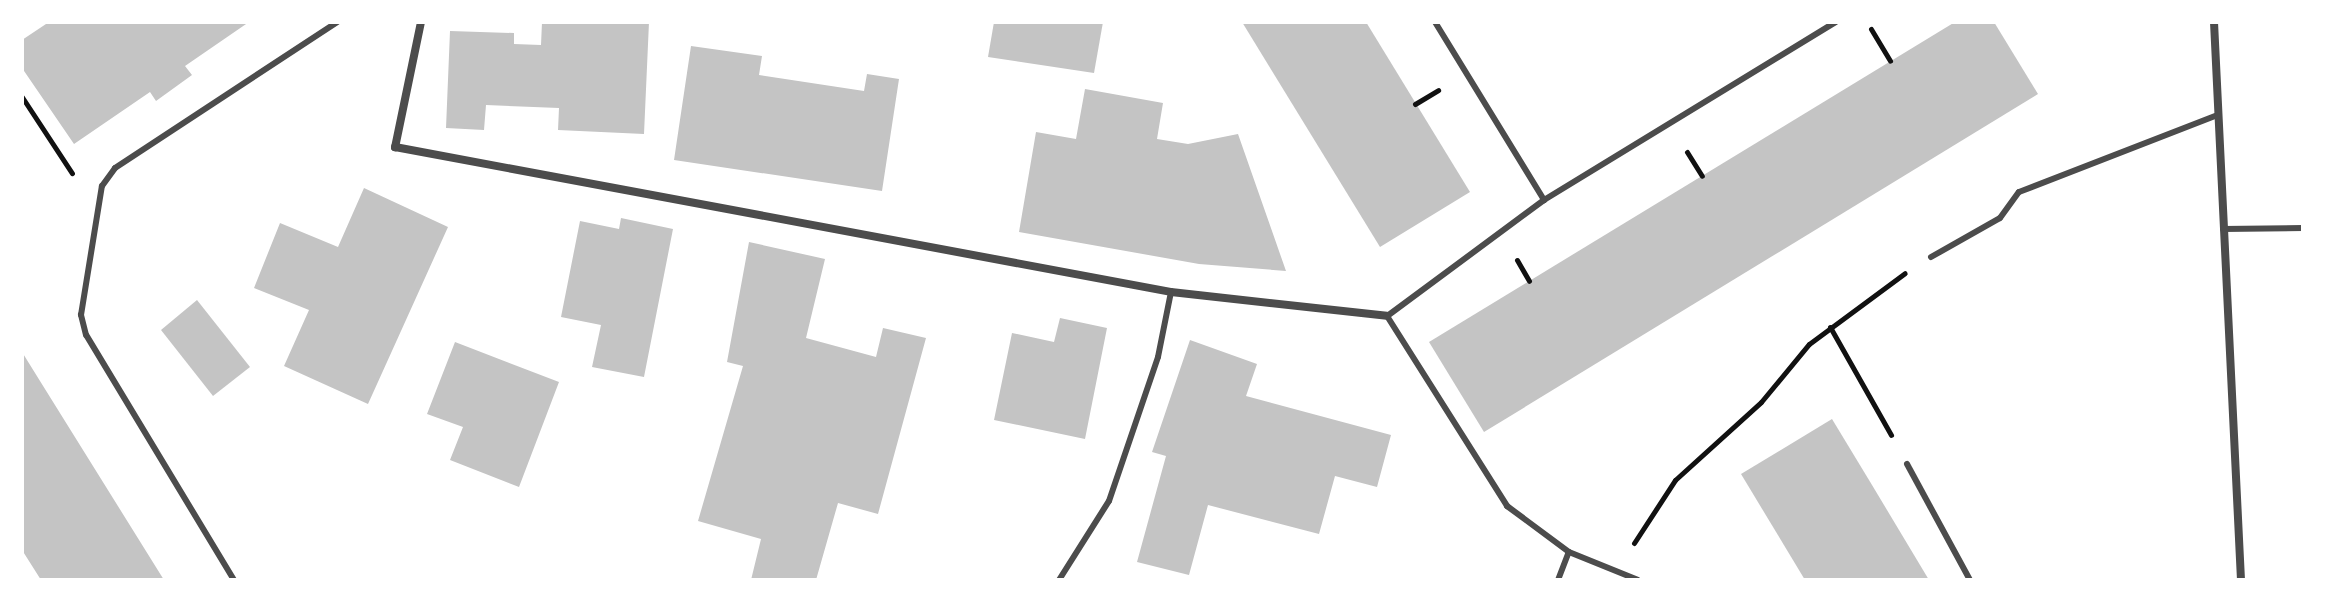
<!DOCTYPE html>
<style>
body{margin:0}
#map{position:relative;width:2325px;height:602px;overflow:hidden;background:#fff;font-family:Georgia,serif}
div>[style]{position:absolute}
.building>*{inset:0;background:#c4c4c4}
.path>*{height:5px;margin:-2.5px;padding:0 2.5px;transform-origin:2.5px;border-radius:2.5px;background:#111}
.service>*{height:6px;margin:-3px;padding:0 3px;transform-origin:3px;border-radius:3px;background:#4c4c4c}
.minor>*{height:8px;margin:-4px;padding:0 4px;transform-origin:4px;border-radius:4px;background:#4c4c4c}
span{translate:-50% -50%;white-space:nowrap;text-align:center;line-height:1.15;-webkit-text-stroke:8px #fff;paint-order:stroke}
.frame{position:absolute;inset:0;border:24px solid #fff;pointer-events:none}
</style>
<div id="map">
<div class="building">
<i style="clip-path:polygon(49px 22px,249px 22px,185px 66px,192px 75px,156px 101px,150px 92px,74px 144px,22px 68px,22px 40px)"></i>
<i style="clip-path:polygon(542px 22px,649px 22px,644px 134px,558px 130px,559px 108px,486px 105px,484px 130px,446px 128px,450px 31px,514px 33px,514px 44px,541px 45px)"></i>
<i style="clip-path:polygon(994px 22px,1103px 22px,1094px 73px,988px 57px)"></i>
<i style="clip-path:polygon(1242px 22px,1366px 22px,1470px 192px,1380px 247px)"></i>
<i style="clip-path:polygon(1955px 22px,1994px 22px,2038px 94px,1484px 432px,1429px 342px)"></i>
<i style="clip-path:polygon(691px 46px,762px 56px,759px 75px,864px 91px,867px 74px,899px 79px,882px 191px,674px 160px)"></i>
<i style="clip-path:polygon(1085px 89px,1163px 103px,1157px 139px,1188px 144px,1238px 134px,1286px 271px,1199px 264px,1019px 232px,1036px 132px,1076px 139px)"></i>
<i style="clip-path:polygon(364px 188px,448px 227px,368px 404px,284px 366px,309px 310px,254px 288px,280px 223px,338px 247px)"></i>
<i style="clip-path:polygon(621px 218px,673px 229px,644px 377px,592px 367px,601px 325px,561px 317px,580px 221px,619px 229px)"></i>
<i style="clip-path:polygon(749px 242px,825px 259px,806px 338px,876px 357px,883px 328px,926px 338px,878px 514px,838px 503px,816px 580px,751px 580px,761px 539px,698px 521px,743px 366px,727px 362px)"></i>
<i style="clip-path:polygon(197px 300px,250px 367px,213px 396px,161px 330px)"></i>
<i style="clip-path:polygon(1060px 318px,1107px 328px,1085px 439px,994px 420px,1012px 333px,1054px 342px)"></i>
<i style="clip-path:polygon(1190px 340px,1257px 364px,1246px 396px,1391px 435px,1377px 487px,1335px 476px,1319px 534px,1208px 505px,1189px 575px,1137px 562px,1166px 456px,1152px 452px)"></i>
<i style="clip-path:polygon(455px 342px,559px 382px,519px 487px,450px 460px,463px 427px,427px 414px)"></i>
<i style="clip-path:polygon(22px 352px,40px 381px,164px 580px,41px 580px,22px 550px)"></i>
<i style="clip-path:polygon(1832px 419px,1872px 485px,1929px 580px,1805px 580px,1741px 474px)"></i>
</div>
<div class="path">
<i style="left:1871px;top:29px;width:37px;rotate:59deg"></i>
<i style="left:22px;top:97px;width:91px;rotate:56.7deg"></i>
<i style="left:1415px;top:104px;width:27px;rotate:-31deg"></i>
<i style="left:1687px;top:152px;width:28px;rotate:58deg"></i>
<i style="left:1517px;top:260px;width:24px;rotate:60deg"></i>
<i style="left:1830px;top:327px;width:124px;rotate:60.5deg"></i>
<i style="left:1634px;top:543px;width:75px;rotate:-56.9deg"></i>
<i style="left:1675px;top:480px;width:116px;rotate:-42.2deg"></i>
<i style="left:1761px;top:402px;width:75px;rotate:-50.4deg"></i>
<i style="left:1809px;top:344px;width:119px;rotate:-36.5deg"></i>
</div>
<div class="service">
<i style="left:1435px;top:22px;width:209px;rotate:58.5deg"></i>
<i style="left:1544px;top:200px;width:342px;rotate:-31.4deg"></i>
<i style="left:1544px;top:200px;width:195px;rotate:143.5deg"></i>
<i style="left:1387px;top:316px;width:225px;rotate:57.7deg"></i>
<i style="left:1507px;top:506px;width:77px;rotate:36.6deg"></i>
<i style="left:1569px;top:552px;width:74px;rotate:22.1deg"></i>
<i style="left:2223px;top:229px;width:80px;rotate:-0.7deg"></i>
<i style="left:1931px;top:257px;width:79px;rotate:-29.5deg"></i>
<i style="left:2000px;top:218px;width:32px;rotate:-54deg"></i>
<i style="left:2019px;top:192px;width:213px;rotate:-21.2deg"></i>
<i style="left:1907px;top:464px;width:132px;rotate:61.5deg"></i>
<i style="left:234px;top:580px;width:286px;rotate:-121.1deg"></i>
<i style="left:86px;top:335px;width:21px;rotate:-104deg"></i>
<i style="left:81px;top:315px;width:131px;rotate:-80.8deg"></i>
<i style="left:102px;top:186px;width:22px;rotate:-54deg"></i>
<i style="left:115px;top:168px;width:266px;rotate:-33.3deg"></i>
<i style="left:1059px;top:580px;width:93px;rotate:-57.7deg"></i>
<i style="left:1109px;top:501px;width:152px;rotate:-71.2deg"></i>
<i style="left:1158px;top:357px;width:66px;rotate:-78.7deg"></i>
<i style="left:1558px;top:580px;width:30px;rotate:-69deg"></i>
</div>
<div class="minor">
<i style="left:421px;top:22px;width:128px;rotate:101.7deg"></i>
<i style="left:395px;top:147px;width:789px;rotate:10.58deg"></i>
<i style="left:1171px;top:292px;width:217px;rotate:6.3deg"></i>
<i style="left:2214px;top:22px;width:559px;rotate:87.23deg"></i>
</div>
<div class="frame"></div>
</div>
